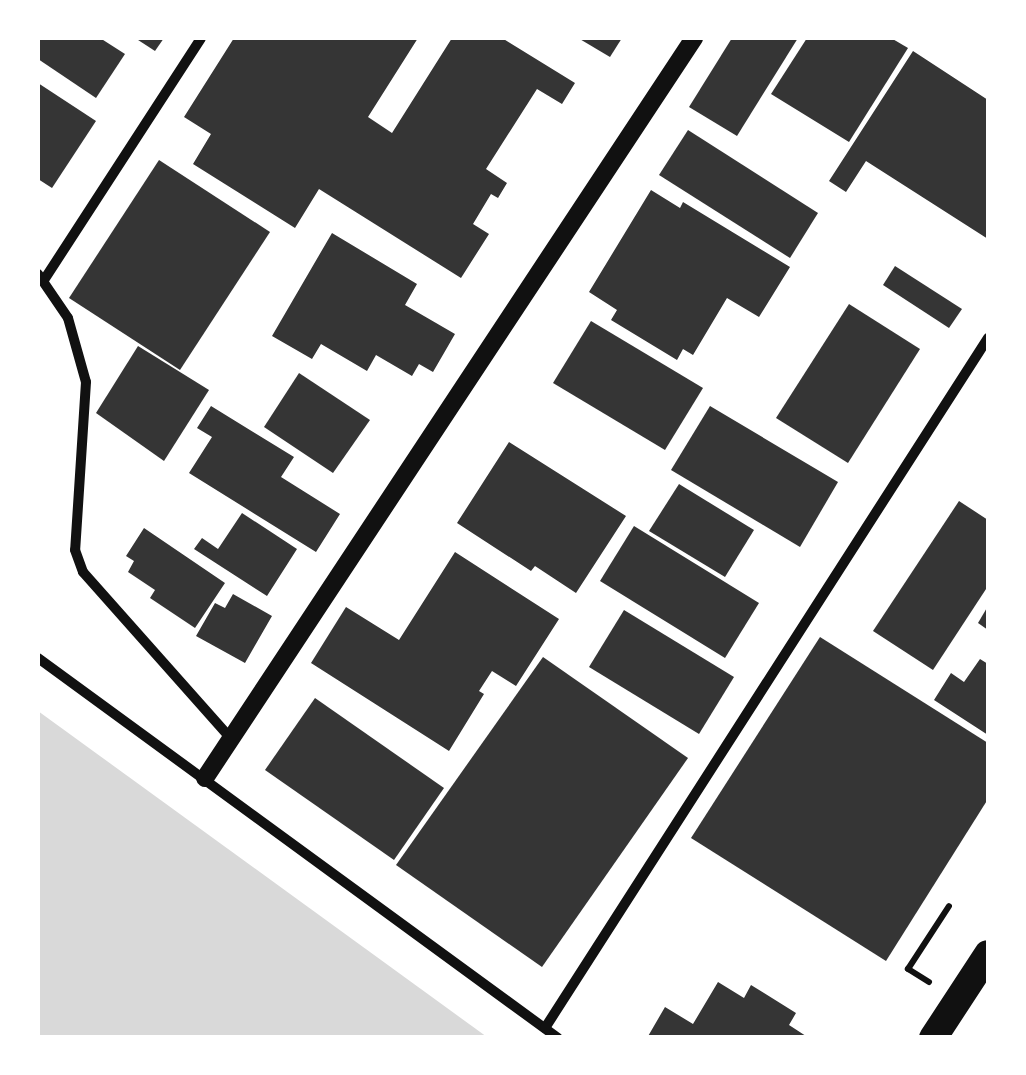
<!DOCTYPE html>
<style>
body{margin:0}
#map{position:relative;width:1026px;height:1075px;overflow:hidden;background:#fff;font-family:"Titillium Web",sans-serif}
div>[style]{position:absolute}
.water>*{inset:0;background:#d9d9d9}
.building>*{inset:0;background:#353535}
.path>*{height:6px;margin:-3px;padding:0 3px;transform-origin:3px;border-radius:3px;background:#111}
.minor>*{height:10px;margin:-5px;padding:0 5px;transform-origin:5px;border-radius:5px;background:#111}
.tertiary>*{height:18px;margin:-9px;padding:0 9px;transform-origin:9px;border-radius:9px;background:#111}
.trunk>*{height:28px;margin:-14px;padding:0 14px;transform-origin:14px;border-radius:14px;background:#111}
span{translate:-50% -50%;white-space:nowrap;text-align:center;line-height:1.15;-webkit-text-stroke:8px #fff;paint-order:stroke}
.frame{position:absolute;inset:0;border:40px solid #fff;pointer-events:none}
</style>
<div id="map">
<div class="water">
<i style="clip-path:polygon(38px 711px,487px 1037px,38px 1037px)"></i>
</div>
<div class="building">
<i style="clip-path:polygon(38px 38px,100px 38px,125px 54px,96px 98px,38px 59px)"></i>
<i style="clip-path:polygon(135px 38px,164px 38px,155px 51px)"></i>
<i style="clip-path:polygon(234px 38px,418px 38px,368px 117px,392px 133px,452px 38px,502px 38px,575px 83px,562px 104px,537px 89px,486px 169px,507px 183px,498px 198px,491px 194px,473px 224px,489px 234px,461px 278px,319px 189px,295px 228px,193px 164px,211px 134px,184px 117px)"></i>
<i style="clip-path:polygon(578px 38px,622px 38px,610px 57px)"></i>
<i style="clip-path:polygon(732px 38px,798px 38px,737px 136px,689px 107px)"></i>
<i style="clip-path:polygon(807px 38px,891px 38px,908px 48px,849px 142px,771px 94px)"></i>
<i style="clip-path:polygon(913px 51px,988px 100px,988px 239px,866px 161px,846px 192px,829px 181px)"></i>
<i style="clip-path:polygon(38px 83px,96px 121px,52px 188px,38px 179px)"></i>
<i style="clip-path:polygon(688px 130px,818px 213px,790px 258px,659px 175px)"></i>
<i style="clip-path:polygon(159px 160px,270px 232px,180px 370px,69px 298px)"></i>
<i style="clip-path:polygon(651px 190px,680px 208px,683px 202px,790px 267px,759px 317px,727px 298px,693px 355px,683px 349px,677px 360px,611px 320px,617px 310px,589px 292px)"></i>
<i style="clip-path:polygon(332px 233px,417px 284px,405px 305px,455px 334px,433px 372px,419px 364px,412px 376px,376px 355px,367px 371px,321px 344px,312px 359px,272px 336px)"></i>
<i style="clip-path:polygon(895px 266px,962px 309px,949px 328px,883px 285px)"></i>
<i style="clip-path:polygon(849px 304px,920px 349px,848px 463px,776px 418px)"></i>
<i style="clip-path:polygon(591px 321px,703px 388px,665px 450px,553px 383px)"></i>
<i style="clip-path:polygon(138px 346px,209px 390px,164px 461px,96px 413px)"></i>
<i style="clip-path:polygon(299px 373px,370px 420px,333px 473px,264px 427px)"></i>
<i style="clip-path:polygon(211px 406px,294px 457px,281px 477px,340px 514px,316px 552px,189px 473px,212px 437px,197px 428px)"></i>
<i style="clip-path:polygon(710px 406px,838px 482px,800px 547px,671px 470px)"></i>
<i style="clip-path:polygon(509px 442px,626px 516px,576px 593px,535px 566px,531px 571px,457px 523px)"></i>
<i style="clip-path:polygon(679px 484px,754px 530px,725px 577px,649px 531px)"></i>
<i style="clip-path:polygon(959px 501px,988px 520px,988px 586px,933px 670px,873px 631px)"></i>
<i style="clip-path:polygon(242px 513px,297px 549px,267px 596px,194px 549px,202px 538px,218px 549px)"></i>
<i style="clip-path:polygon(634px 526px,759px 603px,725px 658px,600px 581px)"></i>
<i style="clip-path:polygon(144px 528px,225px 583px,195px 628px,150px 598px,155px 590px,128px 572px,134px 561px,126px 556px)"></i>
<i style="clip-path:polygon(455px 552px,559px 619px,516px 686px,492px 671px,479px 691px,484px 694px,449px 751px,311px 663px,346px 607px,399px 640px)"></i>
<i style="clip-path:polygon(233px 594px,272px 616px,245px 663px,196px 636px,215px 603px,225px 608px)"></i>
<i style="clip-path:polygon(988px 606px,988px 630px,978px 623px)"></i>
<i style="clip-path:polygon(624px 610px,734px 677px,699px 734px,589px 667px)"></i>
<i style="clip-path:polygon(820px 637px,988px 743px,988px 799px,886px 961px,691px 838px)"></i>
<i style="clip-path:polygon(543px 657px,688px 758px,542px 967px,396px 865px)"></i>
<i style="clip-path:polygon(980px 659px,988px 664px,988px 735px,934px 700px,951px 673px,964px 682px)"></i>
<i style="clip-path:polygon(315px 698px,444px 788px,394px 860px,265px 770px)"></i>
<i style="clip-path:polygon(718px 982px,744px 998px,751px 985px,796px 1013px,789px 1025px,809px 1038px,647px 1038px,665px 1007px,693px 1024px)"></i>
</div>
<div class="path">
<i style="left:929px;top:982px;width:25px;rotate:-148deg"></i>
<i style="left:908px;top:969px;width:75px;rotate:-56.9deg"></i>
</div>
<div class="minor">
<i style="left:38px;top:274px;width:53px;rotate:55.7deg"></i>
<i style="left:68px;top:318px;width:66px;rotate:74.3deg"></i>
<i style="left:86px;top:382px;width:168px;rotate:93.7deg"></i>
<i style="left:75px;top:550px;width:23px;rotate:70deg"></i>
<i style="left:83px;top:572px;width:225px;rotate:48.4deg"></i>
<i style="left:44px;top:280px;width:288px;rotate:-57deg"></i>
<i style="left:38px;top:658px;width:644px;rotate:36.16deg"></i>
<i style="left:545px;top:1028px;width:820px;rotate:-57.3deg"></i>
</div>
<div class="tertiary">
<i style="left:205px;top:778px;width:887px;rotate:-56.54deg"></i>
</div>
<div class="trunk">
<i style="left:933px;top:1038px;width:100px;rotate:-56.8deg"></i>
</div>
<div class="frame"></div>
</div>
